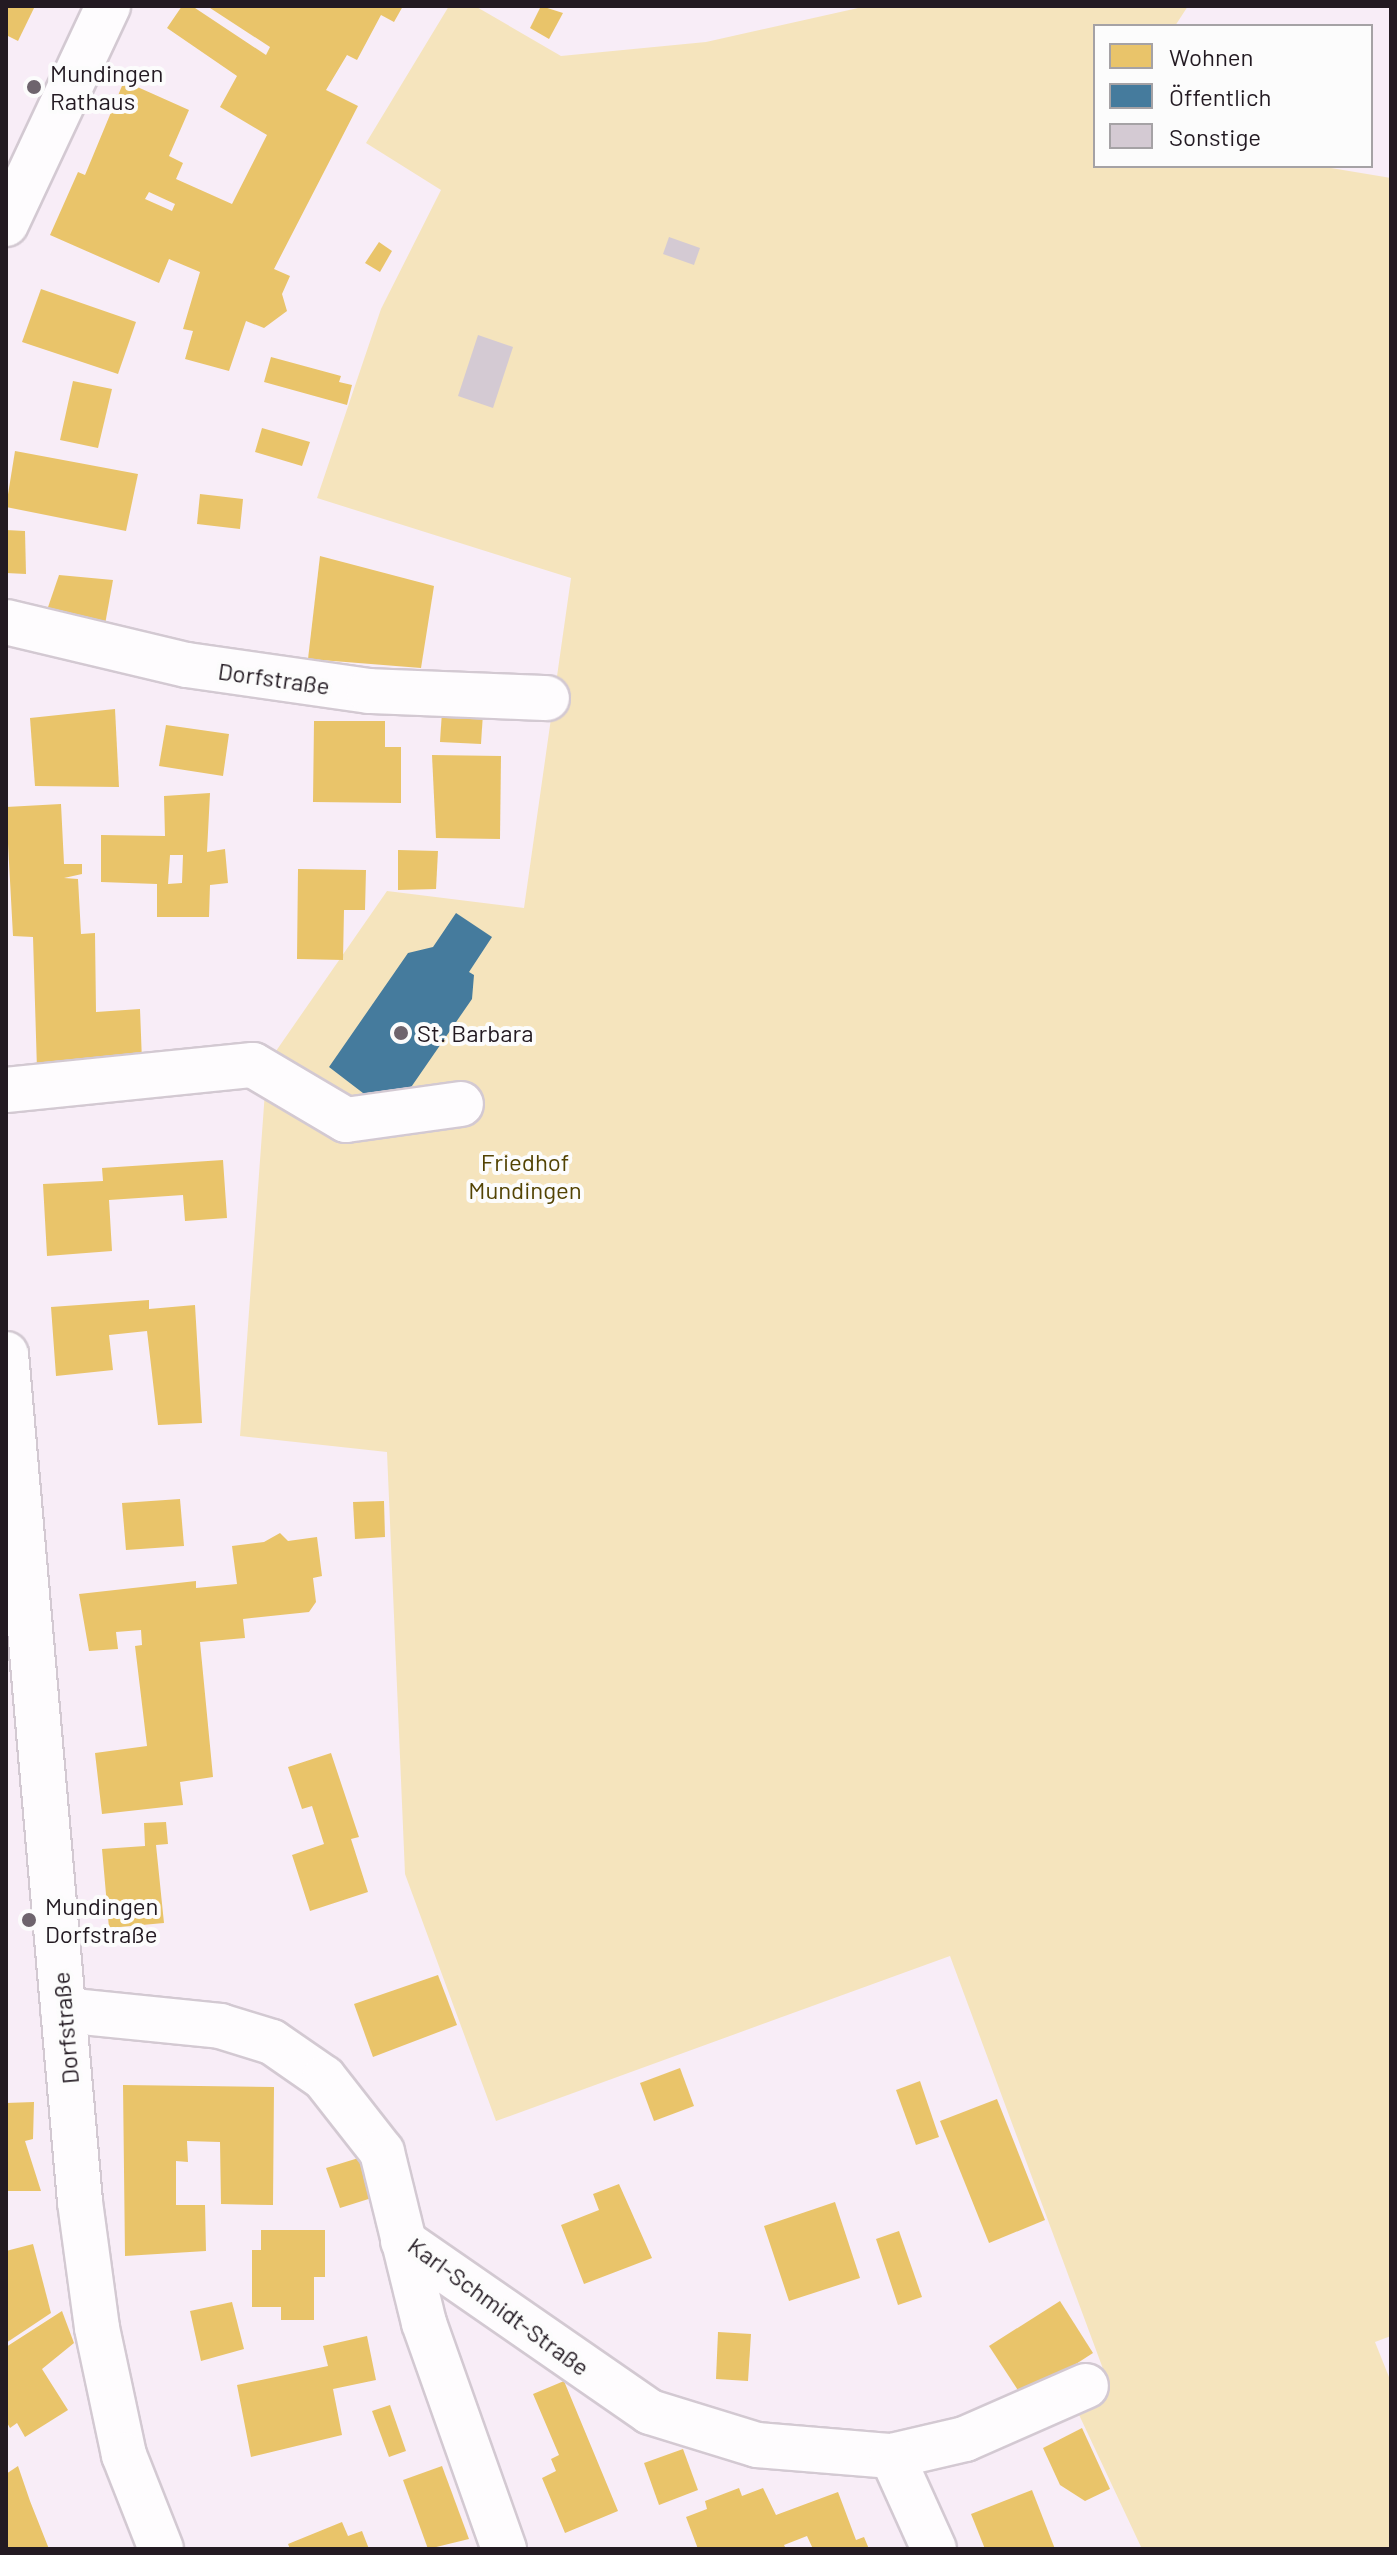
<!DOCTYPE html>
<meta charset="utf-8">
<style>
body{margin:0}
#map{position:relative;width:1397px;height:2555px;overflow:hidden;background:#f8edf7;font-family:Barlow,sans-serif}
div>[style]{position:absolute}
.green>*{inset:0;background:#f5e4bd}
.homes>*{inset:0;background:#e9c46a}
.public>*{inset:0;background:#457b9d}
.building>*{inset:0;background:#d4cad3}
.roads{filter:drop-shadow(2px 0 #d3c9d2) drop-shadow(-2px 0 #d3c9d2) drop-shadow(0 2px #d3c9d2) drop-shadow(0 -2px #d3c9d2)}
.minor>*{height:44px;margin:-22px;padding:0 22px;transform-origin:22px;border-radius:22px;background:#fefcfe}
.dots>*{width:22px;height:22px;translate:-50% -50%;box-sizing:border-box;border:4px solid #fcfcfc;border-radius:50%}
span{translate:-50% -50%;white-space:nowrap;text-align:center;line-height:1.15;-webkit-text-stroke:8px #fcfcfc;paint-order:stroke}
.poi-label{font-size:24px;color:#231a22}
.left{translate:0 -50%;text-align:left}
.street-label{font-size:24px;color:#231a22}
.park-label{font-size:24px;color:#534303}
.frame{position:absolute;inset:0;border:8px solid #231a22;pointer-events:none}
.legend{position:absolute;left:1093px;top:24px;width:280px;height:144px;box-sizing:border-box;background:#fcfcfc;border:2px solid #a5a2a5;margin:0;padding:10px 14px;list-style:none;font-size:24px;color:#231a22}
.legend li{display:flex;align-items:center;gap:16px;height:40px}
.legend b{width:40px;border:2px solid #a5a2a5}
</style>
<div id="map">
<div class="green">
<i style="clip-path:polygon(449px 6px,475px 6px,561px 56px,706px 42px,867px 6px,1188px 6px,1175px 26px,1095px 26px,1095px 166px,1319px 166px,1391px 178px,1391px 2336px,1375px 2342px,1391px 2382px,1391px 2549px,1142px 2549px,1073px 2402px,1109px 2385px,950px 1956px,496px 2121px,405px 1874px,387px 1452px,240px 1436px,267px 1064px,387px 891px,524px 908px,571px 578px,317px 498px,381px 309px,441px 190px,366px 143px)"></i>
</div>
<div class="homes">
<i style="clip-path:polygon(6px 6px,35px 6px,18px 41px,6px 35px)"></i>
<i style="clip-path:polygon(evenodd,182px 6px,192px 6px,266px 55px,270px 47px,207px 6px,403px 6px,394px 22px,381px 15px,357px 60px,347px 55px,326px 90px,358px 106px,274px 269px,290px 276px,282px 294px,287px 311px,264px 328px,246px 321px,229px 371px,185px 359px,193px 331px,183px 329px,200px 272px,169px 259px,159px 283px,50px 235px,78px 172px,85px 175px,124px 81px,189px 110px,169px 156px,183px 163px,176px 179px,232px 204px,267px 135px,220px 107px,237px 76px,167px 28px,182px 6px,149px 192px,175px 204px,172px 211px,145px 199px,149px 192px)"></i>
<i style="clip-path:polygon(541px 6px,563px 13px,549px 39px,530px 28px)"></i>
<i style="clip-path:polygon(379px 242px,392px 251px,380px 272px,365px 263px)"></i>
<i style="clip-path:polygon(41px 289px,136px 322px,118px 374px,22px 342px)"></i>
<i style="clip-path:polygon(271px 357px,341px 376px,339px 382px,352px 385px,347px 405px,264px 382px)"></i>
<i style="clip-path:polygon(73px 381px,112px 389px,98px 448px,60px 440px)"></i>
<i style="clip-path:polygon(262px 428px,310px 442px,302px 466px,255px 452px)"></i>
<i style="clip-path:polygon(15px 451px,138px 474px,126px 531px,6px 507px)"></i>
<i style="clip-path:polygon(200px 494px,243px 499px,240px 529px,197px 524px)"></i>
<i style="clip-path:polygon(6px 530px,25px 531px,26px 574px,6px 573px)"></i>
<i style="clip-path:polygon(320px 556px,434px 586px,421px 668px,308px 659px)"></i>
<i style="clip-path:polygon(59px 575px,113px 580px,104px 630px,45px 616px)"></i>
<i style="clip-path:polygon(115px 709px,119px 787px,35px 786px,30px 718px)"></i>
<i style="clip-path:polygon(442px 711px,483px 713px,481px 744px,440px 742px)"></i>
<i style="clip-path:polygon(314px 721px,385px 721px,385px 747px,401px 747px,401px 803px,313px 802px)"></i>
<i style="clip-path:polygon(166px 725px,229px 734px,223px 776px,159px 766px)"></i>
<i style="clip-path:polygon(432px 755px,501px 756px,500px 839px,436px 838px)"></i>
<i style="clip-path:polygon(evenodd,210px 793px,207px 852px,225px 849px,228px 883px,210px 885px,209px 917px,157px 917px,157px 884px,101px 882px,101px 835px,165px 836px,164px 796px,210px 793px,170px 855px,183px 855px,182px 883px,168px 884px,170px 855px)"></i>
<i style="clip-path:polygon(61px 804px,64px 864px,82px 864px,82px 874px,64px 878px,78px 879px,81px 934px,95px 933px,96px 1012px,140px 1009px,142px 1061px,37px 1070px,33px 937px,13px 936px,6px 807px)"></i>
<i style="clip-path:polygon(398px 850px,438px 851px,436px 889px,398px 890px)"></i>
<i style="clip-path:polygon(298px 869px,366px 870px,365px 910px,344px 910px,343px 960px,297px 959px)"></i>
<i style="clip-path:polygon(223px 1160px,227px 1218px,185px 1221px,183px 1195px,109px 1200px,112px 1251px,47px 1256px,43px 1184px,103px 1181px,102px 1168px)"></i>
<i style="clip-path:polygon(149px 1300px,149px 1309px,195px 1305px,202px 1423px,158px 1425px,147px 1331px,109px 1335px,113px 1370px,56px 1376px,51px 1307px)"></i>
<i style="clip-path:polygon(180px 1499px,184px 1546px,126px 1550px,122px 1503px)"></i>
<i style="clip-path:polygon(384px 1501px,385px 1537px,355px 1539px,353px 1502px)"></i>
<i style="clip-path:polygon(280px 1533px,288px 1541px,317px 1537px,322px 1576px,313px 1578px,316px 1602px,309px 1612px,243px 1619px,245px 1638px,200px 1642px,213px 1777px,180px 1782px,183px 1805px,102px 1814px,95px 1753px,147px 1746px,135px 1646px,142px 1645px,141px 1630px,116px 1632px,118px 1649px,89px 1651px,79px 1594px,196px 1581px,196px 1588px,237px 1584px,232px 1546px,264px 1542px)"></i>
<i style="clip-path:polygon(331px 1753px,359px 1837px,351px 1839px,368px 1892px,310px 1911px,292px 1855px,324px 1844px,312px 1806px,302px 1809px,288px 1767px)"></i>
<i style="clip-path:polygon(166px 1822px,168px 1844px,156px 1845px,164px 1923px,109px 1928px,102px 1849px,145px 1846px,144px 1823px)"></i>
<i style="clip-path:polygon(438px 1975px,457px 2025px,373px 2057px,354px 2004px)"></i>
<i style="clip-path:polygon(680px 2068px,694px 2106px,654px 2121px,640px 2083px)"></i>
<i style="clip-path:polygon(920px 2081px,939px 2137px,916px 2145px,896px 2090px)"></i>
<i style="clip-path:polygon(123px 2085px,274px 2087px,273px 2205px,221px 2204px,220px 2142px,187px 2141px,188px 2162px,176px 2161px,176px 2205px,205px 2205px,206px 2251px,125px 2256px)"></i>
<i style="clip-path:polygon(997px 2099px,1045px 2220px,989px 2243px,940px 2121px)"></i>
<i style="clip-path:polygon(34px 2102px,33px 2139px,25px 2141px,41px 2191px,6px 2191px,6px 2103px)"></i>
<i style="clip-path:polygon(365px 2156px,378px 2196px,340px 2208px,326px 2168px)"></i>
<i style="clip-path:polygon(619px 2184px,652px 2258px,584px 2284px,561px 2225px,599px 2210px,593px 2194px)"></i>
<i style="clip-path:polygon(835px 2202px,860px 2278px,789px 2301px,764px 2226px)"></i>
<i style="clip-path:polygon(261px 2230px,325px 2230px,325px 2277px,314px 2277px,314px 2320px,281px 2320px,281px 2307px,252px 2307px,252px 2250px,261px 2250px)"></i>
<i style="clip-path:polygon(899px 2231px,922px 2297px,898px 2305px,876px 2239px)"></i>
<i style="clip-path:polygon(33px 2244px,51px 2313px,6px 2343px,6px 2251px)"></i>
<i style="clip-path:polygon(1060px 2301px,1093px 2353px,1023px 2398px,989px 2346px)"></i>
<i style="clip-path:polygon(232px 2302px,244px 2349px,201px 2361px,190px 2311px)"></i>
<i style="clip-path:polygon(62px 2311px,74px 2343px,42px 2369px,68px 2410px,25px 2437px,17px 2423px,10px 2428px,6px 2421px,6px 2347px)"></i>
<i style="clip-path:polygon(718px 2332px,751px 2334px,748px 2381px,716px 2379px)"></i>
<i style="clip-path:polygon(367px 2336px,376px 2380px,333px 2389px,342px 2435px,251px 2457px,237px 2385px,328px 2366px,323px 2346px)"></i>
<i style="clip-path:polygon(564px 2381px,618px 2511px,565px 2533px,542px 2478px,556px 2471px,551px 2459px,559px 2455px,533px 2394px)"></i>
<i style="clip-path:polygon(390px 2405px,406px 2451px,389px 2457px,372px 2411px)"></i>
<i style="clip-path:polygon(1082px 2428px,1110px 2489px,1085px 2501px,1060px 2485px,1043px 2448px)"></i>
<i style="clip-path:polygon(683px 2449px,698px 2490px,659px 2505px,644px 2463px)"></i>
<i style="clip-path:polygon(18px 2466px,30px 2501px,49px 2549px,6px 2549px,6px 2474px)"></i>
<i style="clip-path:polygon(442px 2466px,469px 2539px,428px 2549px,403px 2480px)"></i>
<i style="clip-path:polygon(739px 2488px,742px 2496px,763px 2488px,776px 2515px,838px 2492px,856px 2540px,864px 2537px,869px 2549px,813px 2549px,807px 2536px,784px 2545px,786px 2549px,698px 2549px,686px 2517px,707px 2509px,705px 2501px)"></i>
<i style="clip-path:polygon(1032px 2490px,1055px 2549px,985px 2549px,971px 2514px)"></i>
<i style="clip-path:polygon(342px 2522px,348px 2536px,362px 2531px,369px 2549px,290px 2549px,288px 2544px)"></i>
</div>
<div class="public">
<i style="clip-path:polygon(456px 913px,492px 937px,469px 972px,474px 975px,472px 999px,396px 1109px,376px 1103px,329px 1067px,408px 953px,433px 947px)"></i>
</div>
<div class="building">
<i style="clip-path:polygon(669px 237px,700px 248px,694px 265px,663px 254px)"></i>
<i style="clip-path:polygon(478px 335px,513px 347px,493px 408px,458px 396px)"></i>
</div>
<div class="roads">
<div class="minor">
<i style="left:6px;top:224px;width:241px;rotate:-64.9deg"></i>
<i style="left:6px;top:622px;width:186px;rotate:13.4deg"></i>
<i style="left:187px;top:665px;width:184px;rotate:8.1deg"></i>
<i style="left:369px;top:691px;width:178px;rotate:2.3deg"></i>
<i style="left:6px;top:1090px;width:248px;rotate:-5.8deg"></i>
<i style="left:253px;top:1065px;width:108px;rotate:30.6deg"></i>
<i style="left:346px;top:1120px;width:116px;rotate:-7.9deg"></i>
<i style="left:6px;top:1354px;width:851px;rotate:85.01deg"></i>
<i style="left:80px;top:2202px;width:127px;rotate:82.3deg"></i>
<i style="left:97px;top:2328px;width:130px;rotate:78deg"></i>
<i style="left:124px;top:2455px;width:101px;rotate:68.5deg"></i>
<i style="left:63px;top:2010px;width:158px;rotate:5.8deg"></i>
<i style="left:220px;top:2026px;width:54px;rotate:17.1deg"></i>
<i style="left:272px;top:2042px;width:63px;rotate:34.7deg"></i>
<i style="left:324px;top:2078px;width:94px;rotate:51.9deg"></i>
<i style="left:382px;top:2152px;width:176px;rotate:76.2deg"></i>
<i style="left:424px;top:2323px;width:240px;rotate:70.5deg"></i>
<i style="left:403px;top:2241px;width:300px;rotate:34.7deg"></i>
<i style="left:650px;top:2412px;width:112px;rotate:17.1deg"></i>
<i style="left:757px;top:2445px;width:135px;rotate:4.7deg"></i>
<i style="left:892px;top:2456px;width:75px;rotate:-13.1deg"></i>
<i style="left:965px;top:2439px;width:132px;rotate:-23.7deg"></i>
<i style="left:892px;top:2456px;width:102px;rotate:65.7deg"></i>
</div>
</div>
<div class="dots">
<i style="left:34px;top:87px;background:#6e646d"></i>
<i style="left:401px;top:1033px;background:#6e646d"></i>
<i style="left:29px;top:1920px;background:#6e646d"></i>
</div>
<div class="poi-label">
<span class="left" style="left:50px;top:87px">Mundingen<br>Rathaus</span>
<span class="left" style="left:417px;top:1033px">St. Barbara</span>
<span class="left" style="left:45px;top:1920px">Mundingen<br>Dorfstraße</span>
</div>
<div class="street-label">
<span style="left:274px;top:678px;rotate:8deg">Dorfstraße</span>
<span style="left:65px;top:2028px;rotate:-95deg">Dorfstraße</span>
<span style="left:499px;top:2306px;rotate:36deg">Karl-Schmidt-Straße</span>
</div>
<div class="park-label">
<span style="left:525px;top:1176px">Friedhof<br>Mundingen</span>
</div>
<div class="frame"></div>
<ul class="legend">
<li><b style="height:22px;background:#e9c46a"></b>Wohnen</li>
<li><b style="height:22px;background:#457b9d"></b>Öffentlich</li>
<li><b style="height:22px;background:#d4cad3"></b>Sonstige</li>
</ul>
</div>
